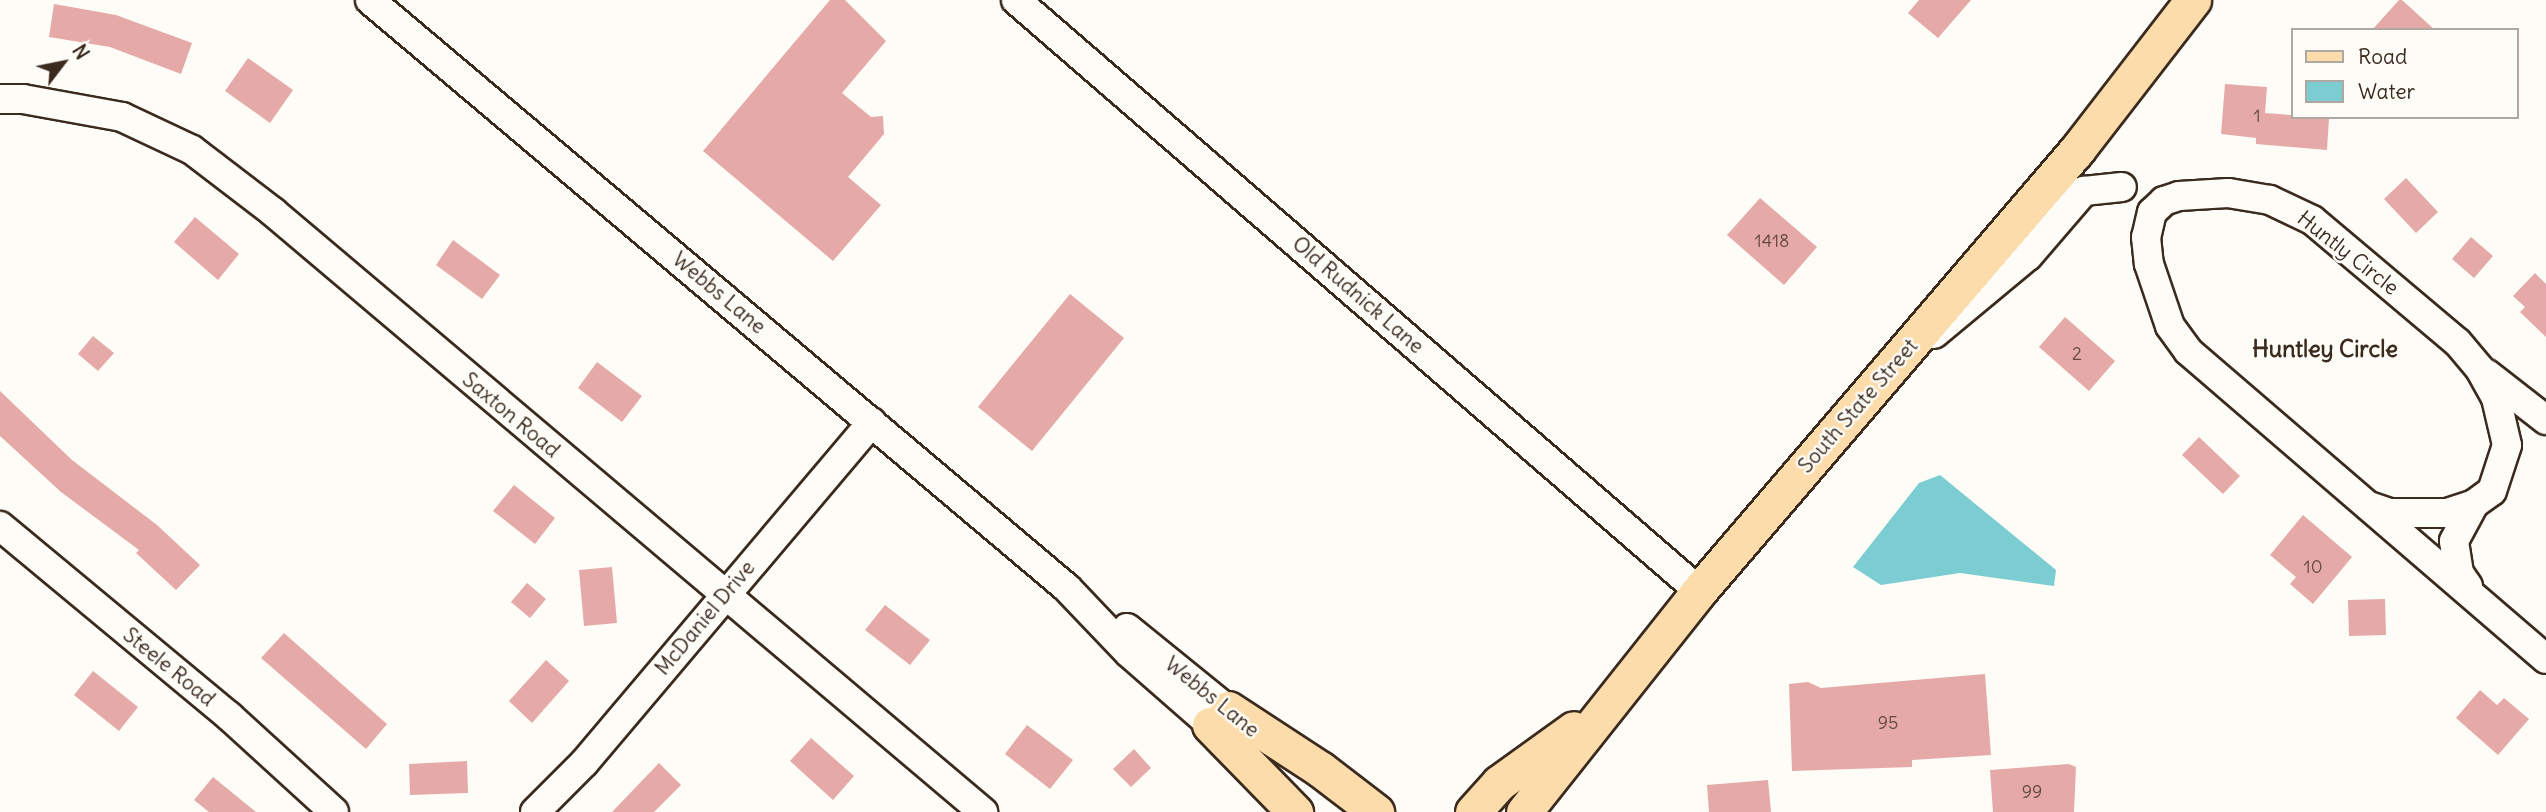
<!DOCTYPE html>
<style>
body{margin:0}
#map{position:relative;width:2546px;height:812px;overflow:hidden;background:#fdfcf7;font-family:Delius,sans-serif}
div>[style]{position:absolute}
.water>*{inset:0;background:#7bcdd1}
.building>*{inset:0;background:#e5aaa8}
.roads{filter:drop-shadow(2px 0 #3b2a1e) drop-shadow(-2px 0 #3b2a1e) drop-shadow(0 2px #3b2a1e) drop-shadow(0 -2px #3b2a1e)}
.minor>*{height:28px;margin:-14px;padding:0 14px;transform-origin:14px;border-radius:14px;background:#fdfcf7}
.major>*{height:35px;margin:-17.5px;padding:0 17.5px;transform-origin:17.5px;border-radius:17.5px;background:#fddcac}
span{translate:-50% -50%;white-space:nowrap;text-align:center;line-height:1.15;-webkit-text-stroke:5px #fdfcf7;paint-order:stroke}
.number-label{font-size:18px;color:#664a40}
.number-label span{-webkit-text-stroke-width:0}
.street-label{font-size:21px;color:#3b2a1e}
.neighbourhood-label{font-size:23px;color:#3b2a1e;font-weight:700}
.legend{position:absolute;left:2291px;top:28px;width:228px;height:91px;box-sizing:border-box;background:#fdfcf7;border:2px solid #afa8a0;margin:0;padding:9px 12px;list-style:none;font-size:21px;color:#3b2a1e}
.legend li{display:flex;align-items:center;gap:14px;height:35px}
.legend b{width:35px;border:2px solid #afa8a0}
.north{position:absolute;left:28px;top:28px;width:70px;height:70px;-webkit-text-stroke:5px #fdfcf7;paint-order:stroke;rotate:58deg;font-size:19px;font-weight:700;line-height:28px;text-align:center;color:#3b2a1e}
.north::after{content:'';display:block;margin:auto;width:24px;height:32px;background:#3b2a1e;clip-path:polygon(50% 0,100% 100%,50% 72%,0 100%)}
</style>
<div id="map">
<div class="water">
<i style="clip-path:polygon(1940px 475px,2056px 570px,2054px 586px,1960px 573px,1881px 585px,1853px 567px,1919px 483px)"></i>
</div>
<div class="building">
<i style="clip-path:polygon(830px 0,845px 0,886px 41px,842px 93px,871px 117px,883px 116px,884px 134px,848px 177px,881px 205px,833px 261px,703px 151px)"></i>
<i style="clip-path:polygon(1919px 0,1971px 0,1938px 38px,1908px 13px)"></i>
<i style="clip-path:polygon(2399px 0,2402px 0,2435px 30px,2372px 30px)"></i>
<i style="clip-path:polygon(54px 4px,116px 15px,192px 43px,181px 74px,110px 47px,49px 37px)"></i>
<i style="clip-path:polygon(248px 58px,293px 90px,270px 123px,225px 91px)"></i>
<i style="clip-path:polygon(2225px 84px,2267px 87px,2265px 113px,2329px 118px,2327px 150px,2256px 144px,2256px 138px,2221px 134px)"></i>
<i style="clip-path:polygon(2406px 178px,2438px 212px,2416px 233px,2384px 199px)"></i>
<i style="clip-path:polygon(1760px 198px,1817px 247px,1784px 285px,1727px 235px)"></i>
<i style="clip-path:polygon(195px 217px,239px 254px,218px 280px,174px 242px)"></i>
<i style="clip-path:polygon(2471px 237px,2493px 256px,2474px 278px,2452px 259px)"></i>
<i style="clip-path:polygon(453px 240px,500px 275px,482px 299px,436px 265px)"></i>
<i style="clip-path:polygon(2535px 273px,2546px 284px,2546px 337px,2520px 312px,2525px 307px,2513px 296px)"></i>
<i style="clip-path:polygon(1070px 294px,1124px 338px,1032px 451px,978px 407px)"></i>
<i style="clip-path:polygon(2065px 317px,2115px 361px,2089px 391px,2039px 347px)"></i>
<i style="clip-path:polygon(93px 336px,114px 353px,98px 371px,78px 354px)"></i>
<i style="clip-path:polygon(597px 362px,642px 396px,622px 422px,578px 388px)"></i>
<i style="clip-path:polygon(0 391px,72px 460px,157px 525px,200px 565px,176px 590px,136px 553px,139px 550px,61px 492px,0 436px)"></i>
<i style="clip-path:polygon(2199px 437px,2240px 476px,2223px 494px,2182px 455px)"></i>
<i style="clip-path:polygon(514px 485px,555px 518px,535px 544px,493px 511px)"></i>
<i style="clip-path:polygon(2303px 515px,2352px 557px,2313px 604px,2290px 584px,2296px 577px,2270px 555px)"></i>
<i style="clip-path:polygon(612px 567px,617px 623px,584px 626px,579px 570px)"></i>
<i style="clip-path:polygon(527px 583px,546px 599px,530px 618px,511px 602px)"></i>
<i style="clip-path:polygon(2385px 599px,2386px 635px,2349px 636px,2348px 600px)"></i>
<i style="clip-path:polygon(885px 605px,930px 640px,910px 665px,865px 630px)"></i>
<i style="clip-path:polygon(284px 633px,387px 724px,366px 749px,261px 658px)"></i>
<i style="clip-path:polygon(546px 660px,569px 681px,532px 723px,509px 701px)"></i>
<i style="clip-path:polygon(93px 671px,138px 707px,119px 731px,74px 695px)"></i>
<i style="clip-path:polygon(1985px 674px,1991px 755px,1912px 760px,1912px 767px,1792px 771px,1789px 684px,1808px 682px,1821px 688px)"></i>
<i style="clip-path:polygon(2480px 690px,2497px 705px,2504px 698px,2529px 719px,2498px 755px,2456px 718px)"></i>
<i style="clip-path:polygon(1027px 725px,1073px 760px,1050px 789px,1005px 754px)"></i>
<i style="clip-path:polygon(811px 738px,854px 776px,833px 800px,790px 761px)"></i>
<i style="clip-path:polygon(1134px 749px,1151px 768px,1131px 787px,1113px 769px)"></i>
<i style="clip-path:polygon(467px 761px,468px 793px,410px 795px,409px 764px)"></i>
<i style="clip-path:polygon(659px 763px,681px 785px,654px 812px,612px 812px)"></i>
<i style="clip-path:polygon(2069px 764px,2076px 767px,2074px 812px,1993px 812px,1990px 770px)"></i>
<i style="clip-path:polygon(213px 777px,256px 812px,209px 812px,194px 800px)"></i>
<i style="clip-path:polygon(1768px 780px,1771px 812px,1709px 812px,1707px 785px)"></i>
</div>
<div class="roads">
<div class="minor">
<i style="left:370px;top:0;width:912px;rotate:40.15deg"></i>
<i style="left:1067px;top:588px;width:90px;rotate:46.4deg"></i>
<i style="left:1129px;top:653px;width:129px;rotate:41.2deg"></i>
<i style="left:1016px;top:0;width:903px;rotate:40.87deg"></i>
<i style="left:0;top:99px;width:23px"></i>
<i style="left:23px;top:99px;width:101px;rotate:10.3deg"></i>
<i style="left:122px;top:117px;width:77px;rotate:25.2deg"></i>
<i style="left:192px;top:150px;width:102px;rotate:37.4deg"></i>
<i style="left:273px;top:212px;width:930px;rotate:40.2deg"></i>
<i style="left:1934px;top:334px;width:122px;rotate:-39.7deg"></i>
<i style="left:2028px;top:256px;width:86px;rotate:-49.3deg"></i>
<i style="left:2084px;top:191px;width:38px;rotate:-6deg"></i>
<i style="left:2487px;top:374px;width:75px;rotate:37.9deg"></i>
<i style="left:2369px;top:506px;width:21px;rotate:19deg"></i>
<i style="left:2389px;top:513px;width:58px"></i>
<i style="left:2447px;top:513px;width:28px;rotate:-18deg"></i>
<i style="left:2474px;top:504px;width:22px;rotate:-36deg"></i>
<i style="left:2492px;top:491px;width:48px;rotate:-71.9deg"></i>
<i style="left:2507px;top:445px;width:48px;rotate:-103.2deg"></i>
<i style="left:2496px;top:398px;width:33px;rotate:-119deg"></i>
<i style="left:2480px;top:369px;width:35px;rotate:-130deg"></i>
<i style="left:2457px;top:342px;width:189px;rotate:-139.9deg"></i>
<i style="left:2312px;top:220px;width:47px;rotate:-154.5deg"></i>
<i style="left:2270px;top:200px;width:43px;rotate:-170.5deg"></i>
<i style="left:2228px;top:193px;width:49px;rotate:176.5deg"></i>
<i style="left:2179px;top:196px;width:16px;rotate:162deg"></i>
<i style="left:2164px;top:201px;width:16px;rotate:137deg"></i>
<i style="left:2152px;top:212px;width:26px;rotate:103deg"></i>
<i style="left:2146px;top:237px;width:27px;rotate:84deg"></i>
<i style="left:2149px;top:264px;width:65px;rotate:71.3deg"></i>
<i style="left:2170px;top:326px;width:31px;rotate:54deg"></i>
<i style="left:2188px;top:351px;width:472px;rotate:40.7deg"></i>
<i style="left:0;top:526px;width:298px;rotate:39.7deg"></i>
<i style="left:229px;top:716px;width:142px;rotate:42.4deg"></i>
<i style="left:2468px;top:586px;width:16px;rotate:-125deg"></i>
<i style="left:2459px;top:573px;width:32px;rotate:-99deg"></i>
<i style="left:2454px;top:541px;width:42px;rotate:-61.6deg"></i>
<i style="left:1127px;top:628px;width:148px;rotate:39deg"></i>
<i style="left:535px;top:812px;width:69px;rotate:-45deg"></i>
<i style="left:584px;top:763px;width:446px;rotate:-49.8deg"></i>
</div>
<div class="major">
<i style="left:1228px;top:709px;width:110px;rotate:33.1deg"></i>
<i style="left:1320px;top:769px;width:71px;rotate:37.5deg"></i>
<i style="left:1210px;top:725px;width:122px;rotate:45.7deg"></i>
<i style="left:1473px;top:812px;width:39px;rotate:-48deg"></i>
<i style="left:1499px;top:783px;width:92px;rotate:-35.8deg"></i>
<i style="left:1524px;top:812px;width:282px;rotate:-51.6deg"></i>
<i style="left:1699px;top:591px;width:581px;rotate:-49.4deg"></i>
<i style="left:2077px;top:150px;width:190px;rotate:-52.3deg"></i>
</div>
</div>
<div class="number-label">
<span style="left:2257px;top:116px">1</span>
<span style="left:1772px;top:241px">1418</span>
<span style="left:2077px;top:354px">2</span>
<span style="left:2313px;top:567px">10</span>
<span style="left:1888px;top:723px">95</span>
<span style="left:2032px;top:792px">99</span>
</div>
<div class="street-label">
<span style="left:2348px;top:253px;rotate:38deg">Huntly Circle</span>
<span style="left:719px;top:293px;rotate:40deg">Webbs Lane</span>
<span style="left:1358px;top:295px;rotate:41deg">Old Rudnick Lane</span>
<span style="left:1858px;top:406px;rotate:-49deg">South State Street</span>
<span style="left:511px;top:415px;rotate:40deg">Saxton Road</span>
<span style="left:705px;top:618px;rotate:-50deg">McDaniel Drive</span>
<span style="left:169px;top:667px;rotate:39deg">Steele Road</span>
<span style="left:1212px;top:697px;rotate:39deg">Webbs Lane</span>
</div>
<div class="neighbourhood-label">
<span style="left:2325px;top:349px">Huntley Circle</span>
</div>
<ul class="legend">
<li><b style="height:9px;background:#fddcac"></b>Road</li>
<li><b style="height:19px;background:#7bcdd1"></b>Water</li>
</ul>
<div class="north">N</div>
</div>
